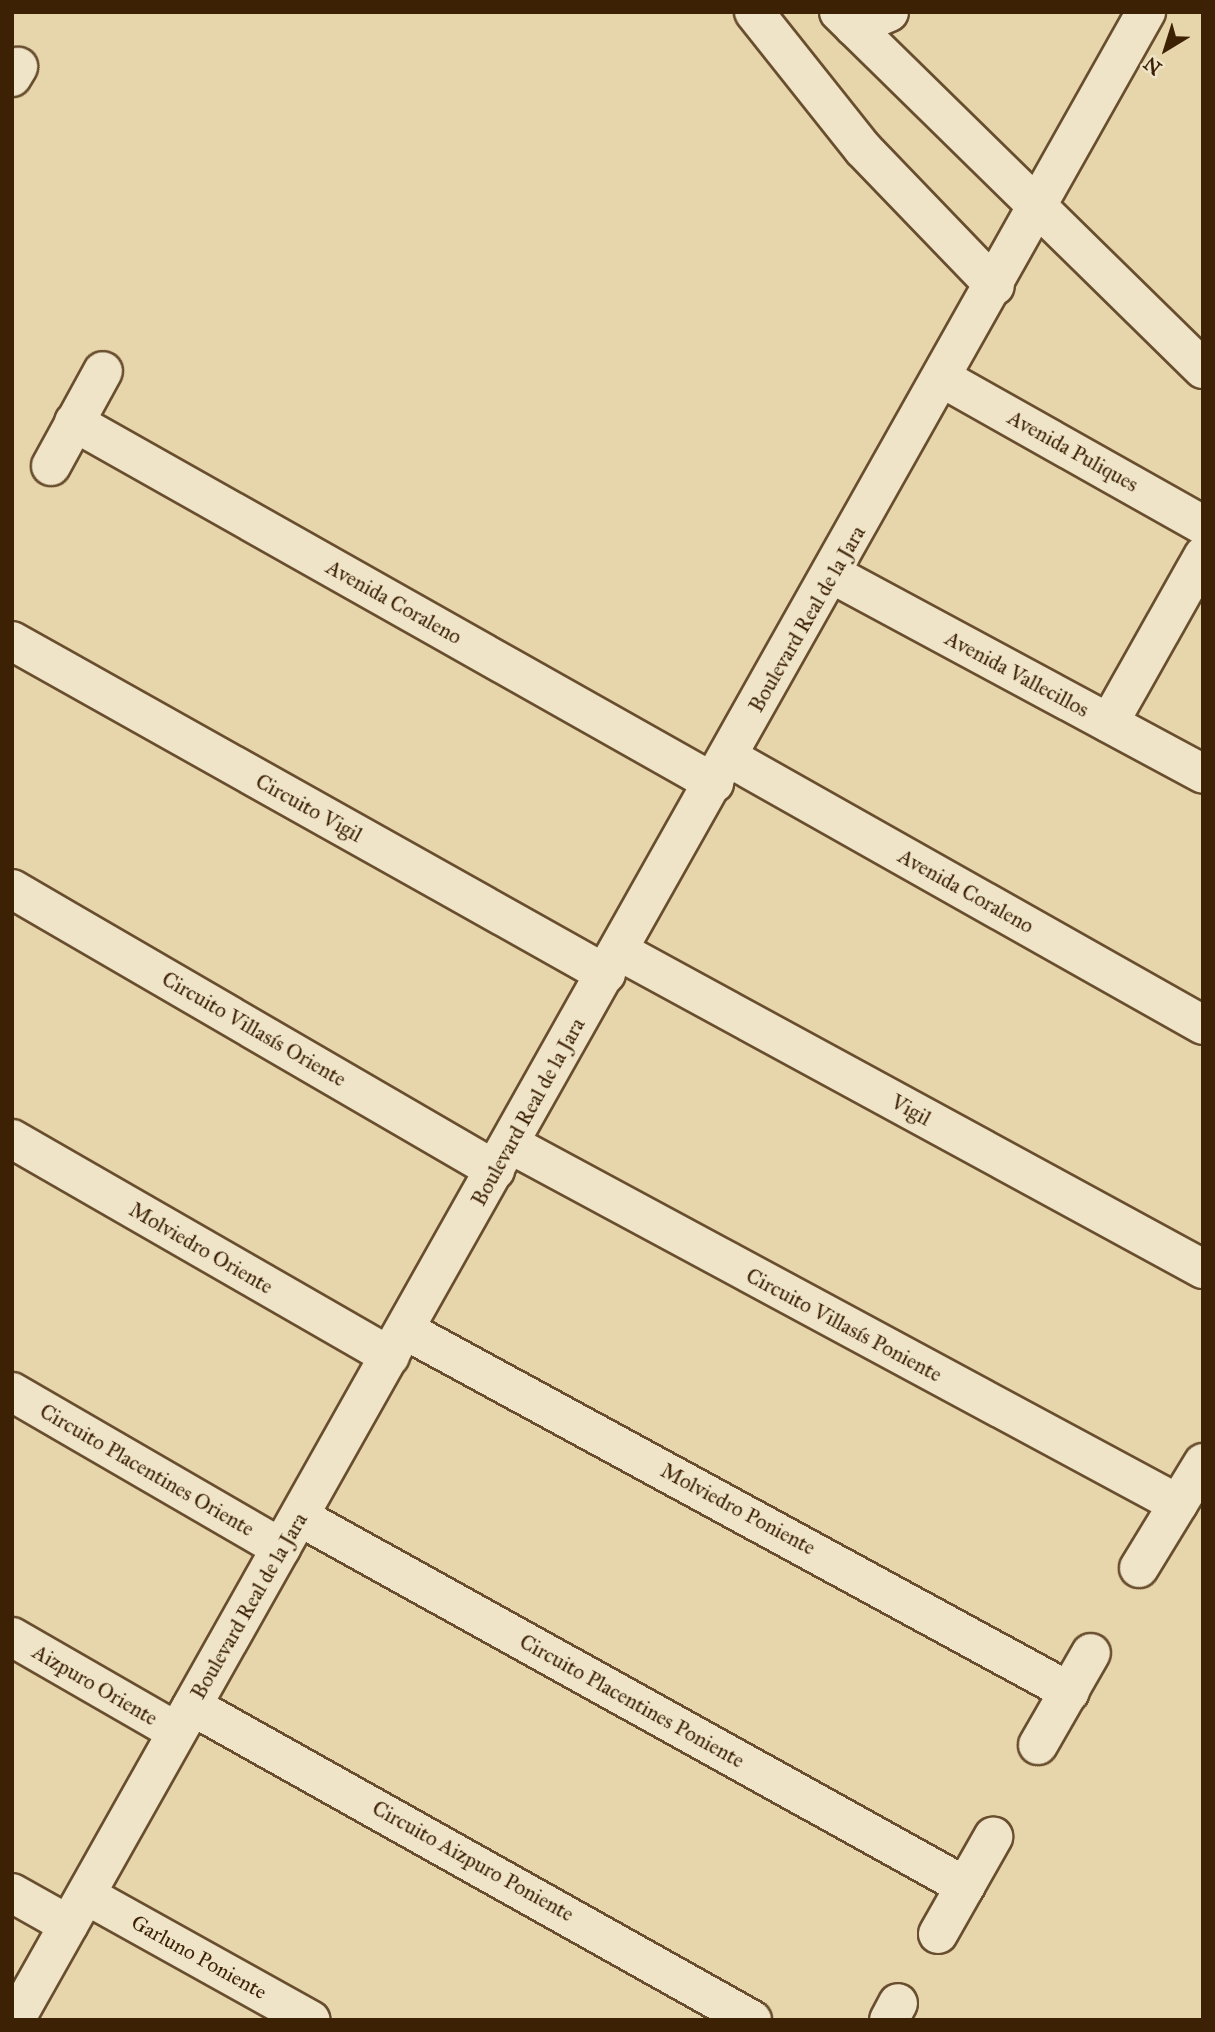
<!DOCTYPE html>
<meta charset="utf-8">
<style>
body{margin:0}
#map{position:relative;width:1215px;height:2032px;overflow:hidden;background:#e7d5ab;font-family:"IM FELL Great Primer",serif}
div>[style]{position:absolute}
.roads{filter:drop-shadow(2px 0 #684e2e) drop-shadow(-2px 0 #684e2e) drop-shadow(0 2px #684e2e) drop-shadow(0 -2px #684e2e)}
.minor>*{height:38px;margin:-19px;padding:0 19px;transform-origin:19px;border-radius:19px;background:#efe4c8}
span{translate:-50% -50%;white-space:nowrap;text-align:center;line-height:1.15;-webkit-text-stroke:6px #efe4c8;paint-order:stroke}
.street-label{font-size:21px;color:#3d2104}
.frame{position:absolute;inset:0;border:14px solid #3d2104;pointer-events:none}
.north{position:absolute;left:1131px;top:14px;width:70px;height:70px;-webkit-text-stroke:5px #efe4c8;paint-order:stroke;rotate:218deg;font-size:19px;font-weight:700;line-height:28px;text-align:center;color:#3d2104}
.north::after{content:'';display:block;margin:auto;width:24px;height:32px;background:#3d2104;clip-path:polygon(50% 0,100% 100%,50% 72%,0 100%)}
</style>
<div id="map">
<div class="roads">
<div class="minor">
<i style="left:754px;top:12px;width:175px;rotate:51.5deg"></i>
<i style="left:863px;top:149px;width:190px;rotate:46.1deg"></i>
<i style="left:839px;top:12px;width:510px;rotate:44.44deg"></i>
<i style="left:854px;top:27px;width:38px;rotate:-23deg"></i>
<i style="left:12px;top:77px;width:12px;rotate:-59deg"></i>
<i style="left:942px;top:378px;width:300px;rotate:29.4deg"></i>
<i style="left:74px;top:422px;width:735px;rotate:29.43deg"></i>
<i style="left:51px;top:466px;width:108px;rotate:-61.3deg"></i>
<i style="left:832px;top:574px;width:421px;rotate:28.3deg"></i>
<i style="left:12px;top:641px;width:681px;rotate:29.28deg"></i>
<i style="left:1109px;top:723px;width:192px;rotate:-60.6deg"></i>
<i style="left:728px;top:757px;width:545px;rotate:29.43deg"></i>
<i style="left:12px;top:889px;width:559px;rotate:30.19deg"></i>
<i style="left:619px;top:951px;width:665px;rotate:28.57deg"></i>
<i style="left:12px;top:1139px;width:436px;rotate:29.9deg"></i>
<i style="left:510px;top:1144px;width:759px;rotate:28.32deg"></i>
<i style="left:405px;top:1330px;width:757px;rotate:28.56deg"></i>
<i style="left:12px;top:1392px;width:311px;rotate:30.1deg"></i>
<i style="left:300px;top:1517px;width:761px;rotate:29.03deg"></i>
<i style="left:1139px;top:1568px;width:123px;rotate:-58.6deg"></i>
<i style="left:12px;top:1637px;width:190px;rotate:29.9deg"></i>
<i style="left:192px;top:1706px;width:642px;rotate:29.28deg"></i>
<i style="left:1038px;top:1745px;width:106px;rotate:-60.1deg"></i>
<i style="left:12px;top:1893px;width:65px;rotate:29.3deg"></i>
<i style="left:86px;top:1895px;width:257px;rotate:29.1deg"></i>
<i style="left:938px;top:1934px;width:112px;rotate:-60.4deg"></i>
<i style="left:15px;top:2020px;width:2305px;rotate:-60.61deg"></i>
<i style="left:889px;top:2020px;width:19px;rotate:-62deg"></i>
</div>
</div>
<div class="street-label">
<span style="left:1073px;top:451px;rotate:29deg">Avenida Puliques</span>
<span style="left:394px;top:602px;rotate:29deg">Avenida Coraleno</span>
<span style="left:807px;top:619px;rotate:-60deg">Boulevard Real de la Jara</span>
<span style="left:1017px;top:674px;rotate:28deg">Avenida Vallecillos</span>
<span style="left:309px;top:808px;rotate:29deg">Circuito Vigil</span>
<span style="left:966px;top:891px;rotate:29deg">Avenida Coraleno</span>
<span style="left:254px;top:1029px;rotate:30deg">Circuito Villasís Oriente</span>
<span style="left:911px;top:1110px;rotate:29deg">Vigil</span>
<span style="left:528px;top:1112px;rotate:-61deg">Boulevard Real de la Jara</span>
<span style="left:201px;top:1248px;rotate:30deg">Molviedro Oriente</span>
<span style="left:844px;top:1325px;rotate:28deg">Circuito Villasís Poniente</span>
<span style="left:147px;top:1470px;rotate:30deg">Circuito Placentines Oriente</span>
<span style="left:738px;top:1509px;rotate:28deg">Molviedro Poniente</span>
<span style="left:249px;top:1606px;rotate:-60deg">Boulevard Real de la Jara</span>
<span style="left:95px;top:1685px;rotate:30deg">Aizpuro Oriente</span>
<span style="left:632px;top:1701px;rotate:29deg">Circuito Placentines Poniente</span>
<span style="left:473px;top:1861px;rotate:29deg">Circuito Aizpuro Poniente</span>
<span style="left:199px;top:1957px;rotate:29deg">Garluno Poniente</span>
</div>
<div class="frame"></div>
<div class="north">N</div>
</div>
